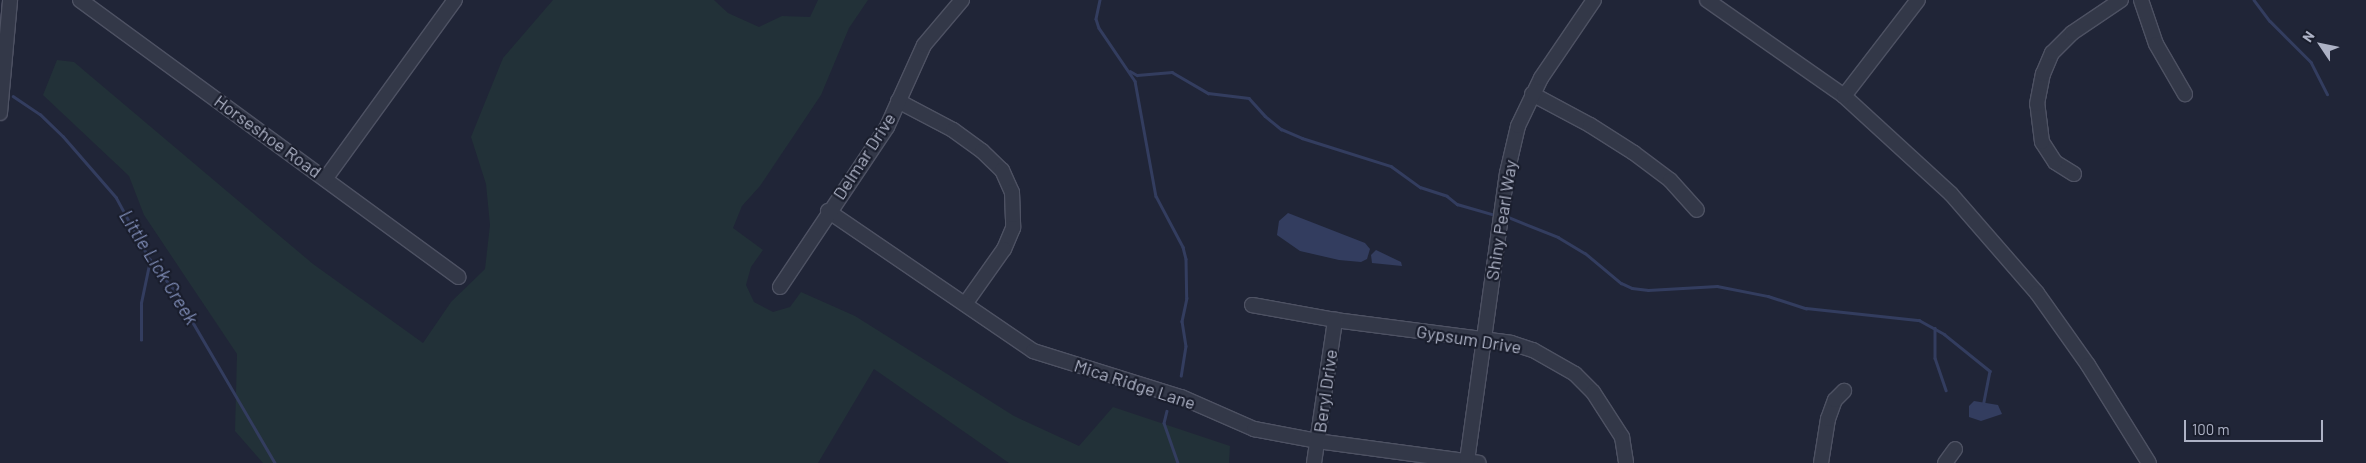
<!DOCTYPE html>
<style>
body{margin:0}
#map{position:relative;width:2366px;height:463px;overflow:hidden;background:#202537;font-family:Barlow,sans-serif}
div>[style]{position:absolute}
.green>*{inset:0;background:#223138}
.water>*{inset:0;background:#333d5f}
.stream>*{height:2.5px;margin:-1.25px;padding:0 1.25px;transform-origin:1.25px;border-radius:1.25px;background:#333d5f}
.roads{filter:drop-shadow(1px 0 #4e5263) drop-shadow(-1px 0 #4e5263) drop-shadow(0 1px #4e5263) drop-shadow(0 -1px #4e5263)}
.minor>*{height:14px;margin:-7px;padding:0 7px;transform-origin:7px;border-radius:7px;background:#333848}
span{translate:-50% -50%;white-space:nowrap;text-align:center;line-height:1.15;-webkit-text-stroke:4.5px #191d2c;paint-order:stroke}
.street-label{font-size:18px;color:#adb2c5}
.water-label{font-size:19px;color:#7c89b2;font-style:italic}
.north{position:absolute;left:2296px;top:20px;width:50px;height:50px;-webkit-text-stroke:4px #191d2c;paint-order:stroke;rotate:304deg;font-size:14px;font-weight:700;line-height:20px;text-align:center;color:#adb2c5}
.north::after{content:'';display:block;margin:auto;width:18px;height:22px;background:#adb2c5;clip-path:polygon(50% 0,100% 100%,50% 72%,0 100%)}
.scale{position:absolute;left:2184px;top:420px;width:139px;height:22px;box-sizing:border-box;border:2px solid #adb2c5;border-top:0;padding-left:6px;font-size:15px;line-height:18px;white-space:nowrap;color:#adb2c5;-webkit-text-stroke:4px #191d2c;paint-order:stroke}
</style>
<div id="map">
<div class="green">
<i style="clip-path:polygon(553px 0,714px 0,728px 13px,759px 27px,782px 16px,810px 17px,818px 0,868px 0,849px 28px,821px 95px,760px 186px,742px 206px,733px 228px,763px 250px,751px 267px,746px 285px,754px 302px,773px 312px,790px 307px,801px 292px,855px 316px,1014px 416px,1079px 446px,1113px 407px,1230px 446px,1229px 463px,1009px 463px,874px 369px,818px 463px,263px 463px,235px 431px,237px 354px,144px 215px,129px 176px,43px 95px,57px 60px,74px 62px,313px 264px,423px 343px,451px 302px,485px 269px,490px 225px,486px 184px,471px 137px,503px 58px)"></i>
</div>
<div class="water">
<i style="clip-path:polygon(1288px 213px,1365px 243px,1370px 249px,1367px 259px,1361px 262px,1339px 260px,1300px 251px,1277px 235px,1279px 221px)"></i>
<i style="clip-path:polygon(1376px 250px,1401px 262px,1402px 266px,1372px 263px,1371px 255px)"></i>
<i style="clip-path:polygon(1974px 401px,1998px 405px,2002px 414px,1981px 421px,1969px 417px,1969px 406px)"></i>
</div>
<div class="stream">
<i style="left:1100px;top:0;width:19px;rotate:102deg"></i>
<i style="left:1096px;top:19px;width:9px;rotate:72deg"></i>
<i style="left:1099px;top:28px;width:64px;rotate:55.8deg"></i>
<i style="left:1135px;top:81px;width:117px;rotate:79.7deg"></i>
<i style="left:1156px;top:196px;width:58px;rotate:62.1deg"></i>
<i style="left:1183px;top:247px;width:12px;rotate:76deg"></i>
<i style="left:1186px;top:259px;width:39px;rotate:89deg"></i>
<i style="left:1187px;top:298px;width:24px;rotate:102deg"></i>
<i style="left:1182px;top:321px;width:25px;rotate:81deg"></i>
<i style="left:1186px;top:346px;width:30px;rotate:99deg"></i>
<i style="left:2254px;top:0;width:26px;rotate:53deg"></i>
<i style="left:2270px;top:21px;width:58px;rotate:45deg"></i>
<i style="left:2311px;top:62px;width:36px;rotate:63deg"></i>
<i style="left:1130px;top:71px;width:8px;rotate:30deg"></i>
<i style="left:1137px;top:75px;width:35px;rotate:-5deg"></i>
<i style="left:1172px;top:72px;width:42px;rotate:30.3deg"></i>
<i style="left:1208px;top:93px;width:41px;rotate:7deg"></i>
<i style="left:1249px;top:98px;width:24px;rotate:48deg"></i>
<i style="left:1265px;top:116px;width:21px;rotate:39deg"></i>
<i style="left:1281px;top:129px;width:23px;rotate:23deg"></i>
<i style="left:1302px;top:138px;width:93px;rotate:17.5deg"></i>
<i style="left:1391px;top:166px;width:36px;rotate:36deg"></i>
<i style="left:1420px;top:187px;width:28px;rotate:18deg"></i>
<i style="left:1447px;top:196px;width:13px;rotate:39deg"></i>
<i style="left:1457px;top:204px;width:37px;rotate:16deg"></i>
<i style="left:13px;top:96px;width:32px;rotate:34deg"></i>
<i style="left:40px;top:114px;width:32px;rotate:44deg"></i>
<i style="left:63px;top:136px;width:81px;rotate:49deg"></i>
<i style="left:116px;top:197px;width:72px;rotate:61.6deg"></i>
<i style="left:150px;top:260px;width:38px;rotate:51deg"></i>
<i style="left:174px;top:290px;width:200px;rotate:59.7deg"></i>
<i style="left:1508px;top:217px;width:54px;rotate:21.8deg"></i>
<i style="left:1558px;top:237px;width:31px;rotate:31deg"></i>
<i style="left:1585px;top:253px;width:47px;rotate:39.8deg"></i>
<i style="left:1621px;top:283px;width:12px;rotate:24deg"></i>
<i style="left:1632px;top:288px;width:16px;rotate:7deg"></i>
<i style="left:1648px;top:290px;width:69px;rotate:-3.3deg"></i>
<i style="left:1717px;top:286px;width:52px;rotate:11.1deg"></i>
<i style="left:1768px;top:296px;width:40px;rotate:18deg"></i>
<i style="left:1806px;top:308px;width:114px;rotate:6.1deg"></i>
<i style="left:1919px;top:320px;width:29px;rotate:29deg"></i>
<i style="left:1944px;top:334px;width:59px;rotate:38.8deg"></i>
<i style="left:1990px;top:371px;width:33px;rotate:101deg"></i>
<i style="left:1935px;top:328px;width:30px;rotate:90deg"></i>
<i style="left:1935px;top:358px;width:34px;rotate:71deg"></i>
<i style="left:141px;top:340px;width:37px;rotate:-90deg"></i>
<i style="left:141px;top:303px;width:44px;rotate:-78.2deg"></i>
<i style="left:1167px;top:411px;width:12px;rotate:104deg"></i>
<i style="left:1164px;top:423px;width:42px;rotate:70.7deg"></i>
</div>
<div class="roads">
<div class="minor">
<i style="left:80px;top:0;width:469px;rotate:36.2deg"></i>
<i style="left:1707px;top:0;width:167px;rotate:35deg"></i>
<i style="left:1844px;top:96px;width:145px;rotate:42.5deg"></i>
<i style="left:1951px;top:194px;width:131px;rotate:49deg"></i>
<i style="left:2037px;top:293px;width:88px;rotate:54.7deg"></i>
<i style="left:2088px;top:365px;width:115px;rotate:58.1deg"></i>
<i style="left:2141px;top:0;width:46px;rotate:71.2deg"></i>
<i style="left:2156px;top:44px;width:58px;rotate:59.9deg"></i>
<i style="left:1532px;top:94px;width:66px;rotate:28.1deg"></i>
<i style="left:1590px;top:125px;width:52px;rotate:32.5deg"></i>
<i style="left:1634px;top:153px;width:45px;rotate:36.9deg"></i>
<i style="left:1670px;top:180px;width:40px;rotate:48deg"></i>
<i style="left:1844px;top:96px;width:121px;rotate:-52.4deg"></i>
<i style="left:898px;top:101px;width:62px;rotate:27.8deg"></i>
<i style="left:953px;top:130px;width:36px;rotate:36deg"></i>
<i style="left:982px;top:151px;width:28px;rotate:44deg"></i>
<i style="left:1002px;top:170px;width:24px;rotate:66deg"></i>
<i style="left:1012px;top:192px;width:36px;rotate:88deg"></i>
<i style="left:1013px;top:228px;width:23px;rotate:113deg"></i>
<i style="left:1004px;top:249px;width:67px;rotate:125.3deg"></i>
<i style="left:0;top:113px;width:113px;rotate:-84.9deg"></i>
<i style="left:2074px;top:174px;width:22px;rotate:-148deg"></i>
<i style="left:2055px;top:162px;width:24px;rotate:-123deg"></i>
<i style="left:2042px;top:142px;width:38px;rotate:-97deg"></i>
<i style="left:2037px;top:104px;width:31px;rotate:-79deg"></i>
<i style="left:2043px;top:74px;width:23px;rotate:-67deg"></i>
<i style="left:2052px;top:53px;width:28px;rotate:-45deg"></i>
<i style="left:2072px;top:33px;width:59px;rotate:-34deg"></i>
<i style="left:326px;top:178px;width:220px;rotate:-54.1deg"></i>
<i style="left:828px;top:211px;width:248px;rotate:34.3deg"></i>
<i style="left:1033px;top:351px;width:155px;rotate:17.3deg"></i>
<i style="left:1181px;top:397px;width:80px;rotate:23.7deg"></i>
<i style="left:1254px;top:429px;width:64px;rotate:10.8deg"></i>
<i style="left:1317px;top:441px;width:163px;rotate:7.7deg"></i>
<i style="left:780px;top:287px;width:192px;rotate:-56.2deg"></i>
<i style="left:887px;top:127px;width:90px;rotate:-65.7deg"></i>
<i style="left:924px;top:45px;width:59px;rotate:-49.8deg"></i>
<i style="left:1252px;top:305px;width:84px;rotate:10.2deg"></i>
<i style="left:1335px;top:320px;width:177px;rotate:7.4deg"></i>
<i style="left:1511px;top:343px;width:23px;rotate:18deg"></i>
<i style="left:1533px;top:350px;width:48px;rotate:29.7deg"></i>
<i style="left:1575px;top:374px;width:25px;rotate:45deg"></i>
<i style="left:1593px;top:392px;width:54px;rotate:57.2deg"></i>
<i style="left:1622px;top:437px;width:26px;rotate:81deg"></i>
<i style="left:1467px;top:461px;width:291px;rotate:-82.1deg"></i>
<i style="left:1507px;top:173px;width:48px;rotate:-76.8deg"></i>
<i style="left:1518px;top:126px;width:53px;rotate:-64.4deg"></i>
<i style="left:1541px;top:78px;width:94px;rotate:-55.8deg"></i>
<i style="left:1314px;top:463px;width:145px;rotate:-81.6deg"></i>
<i style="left:1821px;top:463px;width:45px;rotate:-81deg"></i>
<i style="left:1828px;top:419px;width:20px;rotate:-70deg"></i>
<i style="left:1835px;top:400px;width:13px;rotate:-45deg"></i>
<i style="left:1945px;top:463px;width:17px;rotate:-54deg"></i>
</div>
</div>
<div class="street-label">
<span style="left:268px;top:136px;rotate:36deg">Horseshoe Road</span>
<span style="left:864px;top:156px;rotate:-57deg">Delmar Drive</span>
<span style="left:1501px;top:220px;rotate:-81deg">Shiny Pearl Way</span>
<span style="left:1469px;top:339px;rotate:9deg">Gypsum Drive</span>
<span style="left:1135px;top:384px;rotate:18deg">Mica Ridge Lane</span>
<span style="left:1325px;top:391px;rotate:-82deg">Beryl Drive</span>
</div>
<div class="water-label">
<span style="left:159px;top:267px;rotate:58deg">Little Lick Creek</span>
</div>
<div class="north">N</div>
<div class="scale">100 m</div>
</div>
